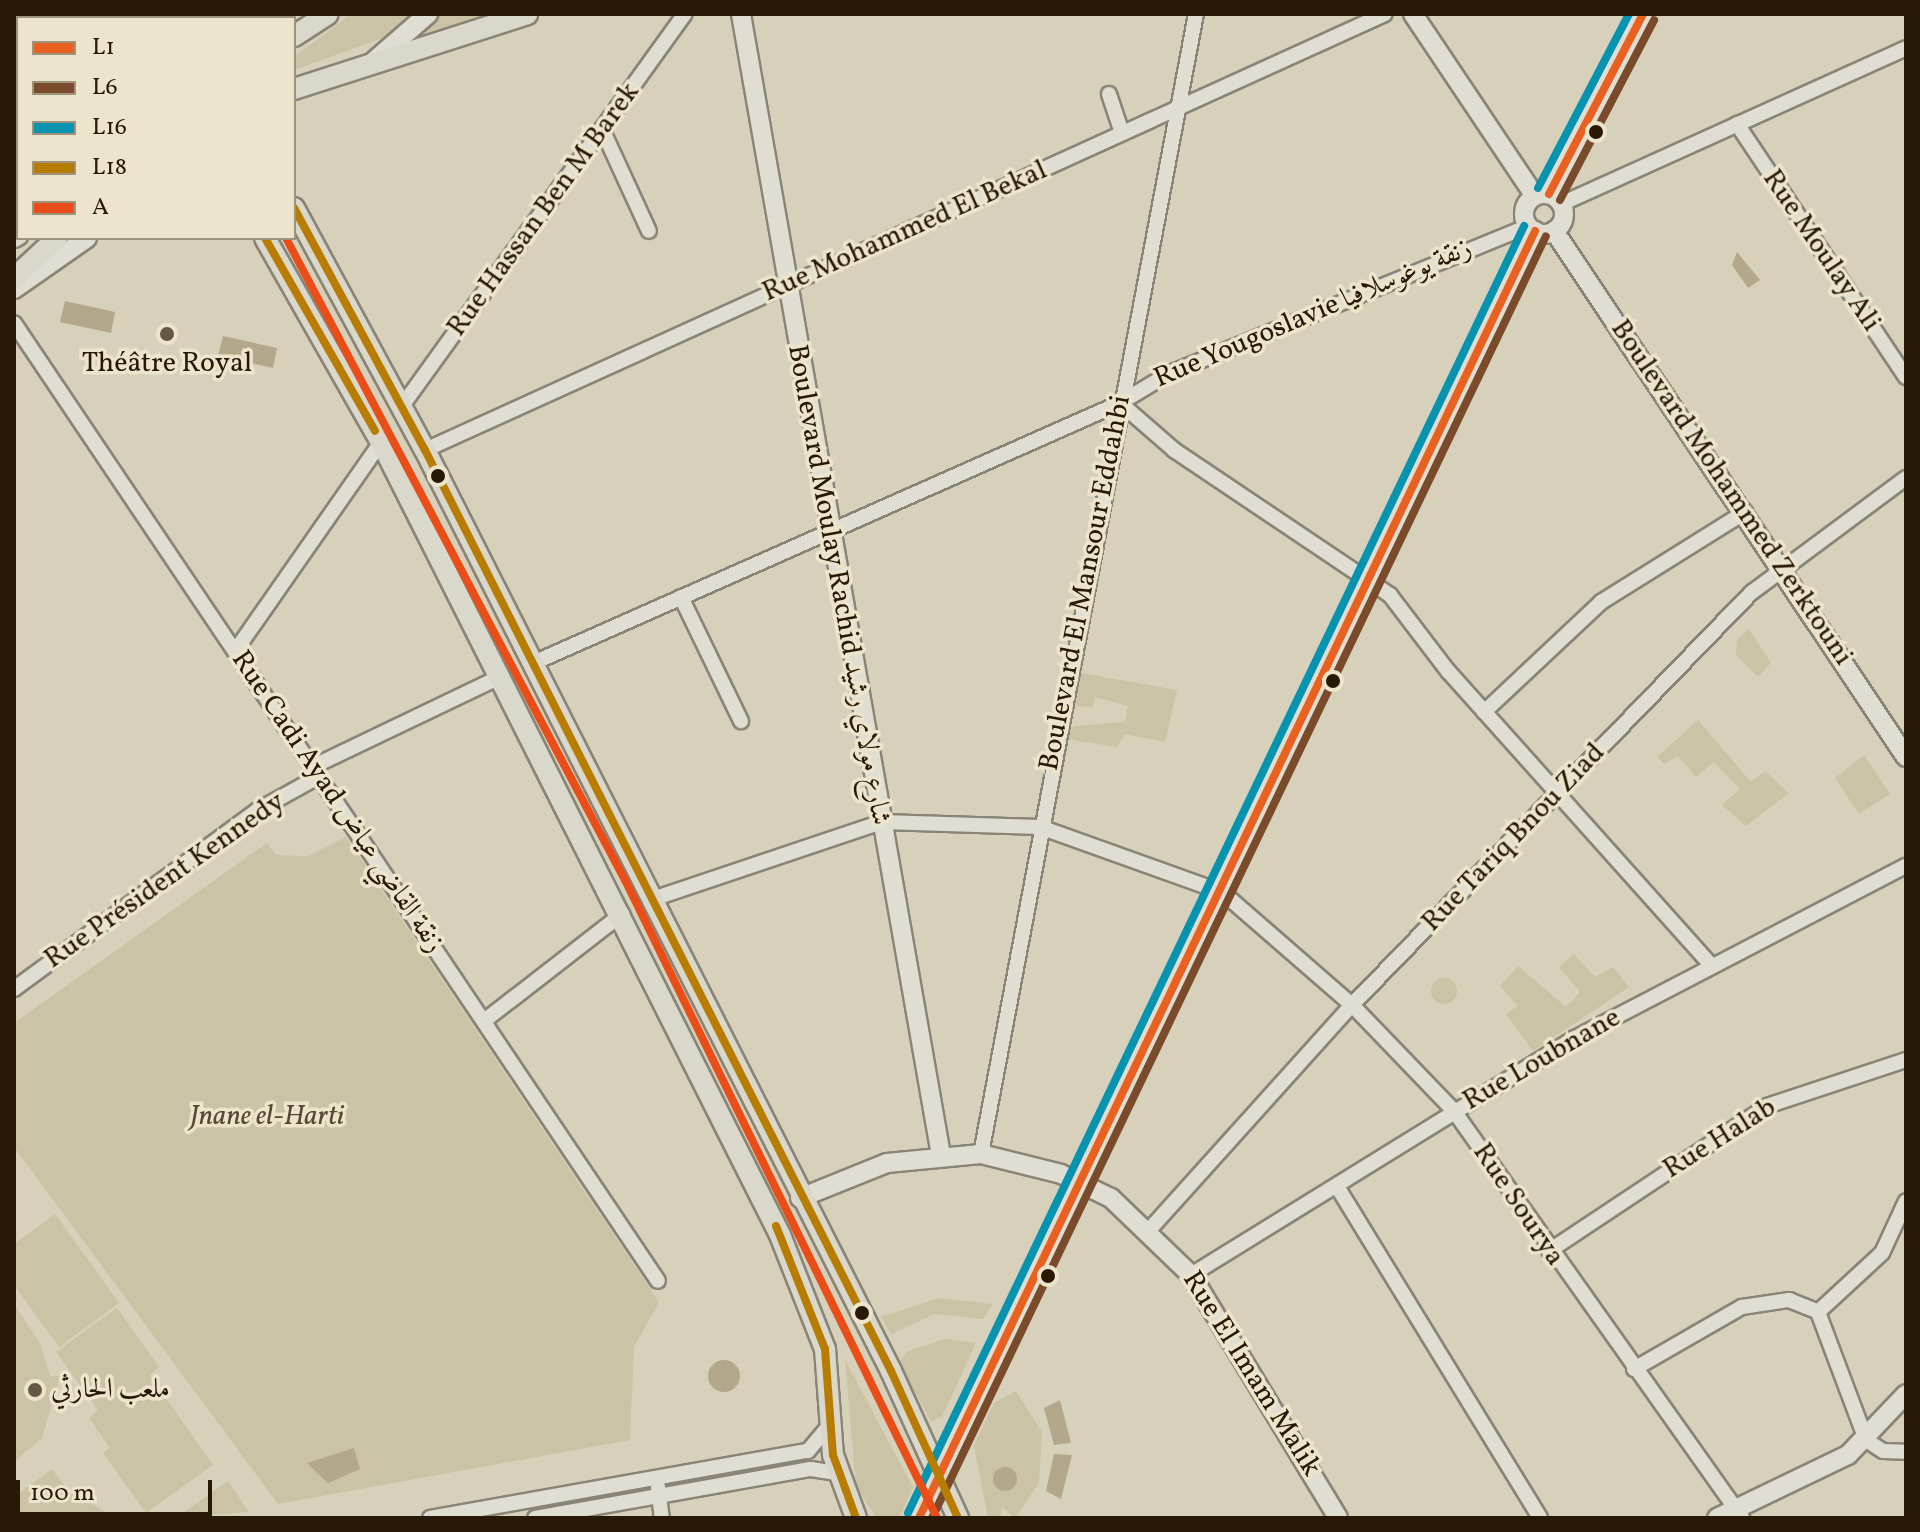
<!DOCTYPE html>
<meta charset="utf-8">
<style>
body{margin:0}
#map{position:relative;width:1920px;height:1532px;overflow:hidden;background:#d7d1bb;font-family:Vollkorn,Amiri,serif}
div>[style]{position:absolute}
.green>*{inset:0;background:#cbc3a5}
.round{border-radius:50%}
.water>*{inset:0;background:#b3a88b}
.roads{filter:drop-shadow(2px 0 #898476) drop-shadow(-2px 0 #898476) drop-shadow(0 2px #898476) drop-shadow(0 -2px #898476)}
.street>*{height:14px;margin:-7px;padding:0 7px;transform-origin:7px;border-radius:7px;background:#e0ddd2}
.secondary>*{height:18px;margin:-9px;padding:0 9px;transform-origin:9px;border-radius:9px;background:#e0ddd2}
.secondary>.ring{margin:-9px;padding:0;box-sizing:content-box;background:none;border:18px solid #e0ddd2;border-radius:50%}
.primary>*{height:20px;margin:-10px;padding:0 10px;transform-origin:10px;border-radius:10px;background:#dad7cb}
.bus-1>*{height:8px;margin:-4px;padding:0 4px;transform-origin:4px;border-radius:4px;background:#e86121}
.bus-2>*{height:8px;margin:-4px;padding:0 4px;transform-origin:4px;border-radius:4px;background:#7a4b2a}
.bus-3>*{height:8px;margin:-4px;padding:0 4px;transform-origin:4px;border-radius:4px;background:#0693b0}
.bus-4>*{height:8px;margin:-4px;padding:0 4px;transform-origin:4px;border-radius:4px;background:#b97c02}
.bus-5>*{height:8px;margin:-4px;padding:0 4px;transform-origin:4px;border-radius:4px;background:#e94e19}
.dots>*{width:22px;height:22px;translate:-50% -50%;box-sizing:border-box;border:4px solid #ece5cc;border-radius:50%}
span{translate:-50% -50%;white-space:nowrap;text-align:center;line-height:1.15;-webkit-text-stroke:7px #ece5cc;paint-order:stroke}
.street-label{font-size:28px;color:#281907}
.poi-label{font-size:28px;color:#281907}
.left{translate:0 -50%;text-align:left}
.park-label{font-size:28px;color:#564831;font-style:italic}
.frame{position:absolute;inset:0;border:16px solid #281907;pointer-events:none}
.legend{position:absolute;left:16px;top:16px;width:280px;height:224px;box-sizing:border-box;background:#ece5cc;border:2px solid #9e937d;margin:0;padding:10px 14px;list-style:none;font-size:24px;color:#281907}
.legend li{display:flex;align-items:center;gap:16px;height:40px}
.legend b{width:40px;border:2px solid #9e937d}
.scale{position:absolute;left:16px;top:1480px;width:196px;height:36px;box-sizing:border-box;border:4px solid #281907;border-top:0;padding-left:10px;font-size:24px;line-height:28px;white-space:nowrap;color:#281907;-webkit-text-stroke:6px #ece5cc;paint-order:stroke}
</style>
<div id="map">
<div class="green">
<i style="clip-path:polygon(351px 14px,415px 14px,380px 39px,294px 70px,294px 57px)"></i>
<i style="clip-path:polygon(439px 14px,486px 14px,420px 36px)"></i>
<i style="clip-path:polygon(1749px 629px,1771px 663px,1758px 677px,1736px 655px,1737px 640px)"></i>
<i style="clip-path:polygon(1081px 673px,1177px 690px,1165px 742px,1125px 734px,1117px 747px,1066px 739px,1074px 726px,1125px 722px,1128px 706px,1095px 697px,1093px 707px,1076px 706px)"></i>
<i style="clip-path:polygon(1698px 720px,1751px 782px,1765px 771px,1789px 793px,1746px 826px,1722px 805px,1740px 789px,1714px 762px,1696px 777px,1678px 756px,1664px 764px,1657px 757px)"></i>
<i style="clip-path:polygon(1864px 755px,1890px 794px,1859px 814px,1835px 778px)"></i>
<i style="clip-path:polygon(346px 837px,659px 1302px,634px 1347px,630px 1440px,278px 1504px,14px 1147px,14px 1023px,267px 843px,276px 855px,308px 856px)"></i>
<i style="clip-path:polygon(1574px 954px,1595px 977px,1613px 967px,1629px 987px,1533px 1051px,1506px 1014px,1518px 1006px,1500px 986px,1518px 966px,1566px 1007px,1580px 992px,1559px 967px)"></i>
<i class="round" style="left:1431px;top:978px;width:26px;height:26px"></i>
<i style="clip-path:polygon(55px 1214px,119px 1303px,59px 1347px,14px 1285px,14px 1244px)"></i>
<i style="clip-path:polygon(939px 1298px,993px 1304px,983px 1319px,935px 1314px,891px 1334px,881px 1317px)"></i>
<i style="clip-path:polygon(14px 1304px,41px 1345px,50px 1376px,60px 1376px,42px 1438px,14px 1462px)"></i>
<i style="clip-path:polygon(117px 1308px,159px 1367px,150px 1375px,213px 1465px,146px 1513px,103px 1453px,110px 1448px,89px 1418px,98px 1410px,56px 1352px)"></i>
<i style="clip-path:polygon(945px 1339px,976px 1343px,942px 1417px,931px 1421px,899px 1363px,908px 1351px)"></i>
<i style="clip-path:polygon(845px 1360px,913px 1487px,899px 1518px,877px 1518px,856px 1487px)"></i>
<i style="clip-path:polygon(1016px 1391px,1042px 1432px,1039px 1483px,1015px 1518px,1002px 1507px,1000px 1518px,988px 1518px,974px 1446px,994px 1403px)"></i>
<i style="clip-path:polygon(52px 1469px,68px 1491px,117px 1518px,14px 1518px,14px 1497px)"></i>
<i style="clip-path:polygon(228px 1481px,249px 1512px,176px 1518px)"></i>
</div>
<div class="water">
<i style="clip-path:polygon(1737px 252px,1760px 280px,1748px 288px,1732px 265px)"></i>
<i style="clip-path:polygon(65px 301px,115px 312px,111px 333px,60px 322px)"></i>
<i style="clip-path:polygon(223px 336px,277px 348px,273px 368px,218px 356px)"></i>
<i class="round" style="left:708px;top:1360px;width:32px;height:32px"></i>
<i style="clip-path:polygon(1060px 1400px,1071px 1443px,1054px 1445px,1044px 1408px)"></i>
<i style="clip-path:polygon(354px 1448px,360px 1469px,328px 1483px,307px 1463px)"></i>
<i style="clip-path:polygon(1054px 1454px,1072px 1455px,1061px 1499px,1046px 1491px)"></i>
<i class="round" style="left:993px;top:1467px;width:24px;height:24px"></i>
</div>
<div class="roads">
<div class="street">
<i style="left:1109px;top:94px;width:41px;rotate:71.6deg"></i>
<i style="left:1737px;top:124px;width:304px;rotate:56.3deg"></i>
<i style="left:602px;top:129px;width:112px;rotate:65.3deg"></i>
<i style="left:1561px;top:204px;width:379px;rotate:-24.3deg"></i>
<i style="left:14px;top:323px;width:1154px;rotate:56.09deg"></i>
<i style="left:1120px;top:403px;width:72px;rotate:41deg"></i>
<i style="left:1174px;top:450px;width:260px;rotate:33.9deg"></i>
<i style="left:1390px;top:595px;width:96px;rotate:52.7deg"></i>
<i style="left:1448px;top:671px;width:396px;rotate:48.2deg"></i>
<i style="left:402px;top:406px;width:483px;rotate:-54.2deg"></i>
<i style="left:425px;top:450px;width:1054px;rotate:-24.43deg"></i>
<i style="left:681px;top:597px;width:138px;rotate:64.2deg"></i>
<i style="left:236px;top:650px;width:254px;rotate:-55.1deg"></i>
<i style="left:531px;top:664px;width:644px;rotate:-23.9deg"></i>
<i style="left:1120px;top:403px;width:58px;rotate:-31deg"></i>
<i style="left:1170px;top:373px;width:388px;rotate:-22.3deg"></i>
<i style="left:1484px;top:712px;width:161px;rotate:-43.2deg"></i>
<i style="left:1601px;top:602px;width:170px;rotate:-32deg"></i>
<i style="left:312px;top:767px;width:208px;rotate:-25.6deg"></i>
<i style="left:650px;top:900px;width:245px;rotate:-18.6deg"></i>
<i style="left:882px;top:822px;width:158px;rotate:1.8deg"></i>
<i style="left:1040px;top:827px;width:193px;rotate:19.7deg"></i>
<i style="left:1222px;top:892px;width:172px;rotate:41deg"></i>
<i style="left:1352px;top:1005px;width:147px;rotate:46.1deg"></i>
<i style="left:1454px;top:1111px;width:499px;rotate:54.7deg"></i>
<i style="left:14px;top:989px;width:303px;rotate:-36.3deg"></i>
<i style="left:258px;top:810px;width:68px;rotate:-28.8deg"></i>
<i style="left:484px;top:1021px;width:175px;rotate:-37.8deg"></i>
<i style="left:981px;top:1154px;width:1160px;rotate:-79.32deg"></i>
<i style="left:1338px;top:1188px;width:387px;rotate:58.5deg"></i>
<i style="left:1150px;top:1229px;width:302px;rotate:-48deg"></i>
<i style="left:1352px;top:1005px;width:574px;rotate:-45.92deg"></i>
<i style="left:1751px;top:593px;width:193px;rotate:-36.6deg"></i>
<i style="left:1549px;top:1251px;width:262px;rotate:-33.6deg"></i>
<i style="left:1767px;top:1106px;width:146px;rotate:-18.3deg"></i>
<i style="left:1191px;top:1275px;width:451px;rotate:-31.7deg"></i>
<i style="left:1575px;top:1038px;width:373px;rotate:-27.5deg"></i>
<i style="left:1818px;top:1312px;width:87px;rotate:-42.7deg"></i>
<i style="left:1882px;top:1253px;width:57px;rotate:-65.2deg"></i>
<i style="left:1634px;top:1369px;width:125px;rotate:-29.9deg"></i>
<i style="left:1742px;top:1307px;width:48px;rotate:-8.5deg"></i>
<i style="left:1789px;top:1300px;width:31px;rotate:22deg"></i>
<i style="left:1818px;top:1312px;width:137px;rotate:69.4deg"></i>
<i style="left:1866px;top:1440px;width:20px;rotate:33deg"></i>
<i style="left:1883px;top:1451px;width:23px;rotate:2deg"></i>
<i style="left:658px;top:1487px;width:31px;rotate:83deg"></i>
<i style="left:430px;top:1518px;width:384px;rotate:-10.1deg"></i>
<i style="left:808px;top:1451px;width:35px;rotate:-50deg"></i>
<i style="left:535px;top:1518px;width:280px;rotate:-10.1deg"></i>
<i style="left:811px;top:1469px;width:26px;rotate:9deg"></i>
</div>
<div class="secondary">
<i style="left:741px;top:14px;width:1158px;rotate:80.06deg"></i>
<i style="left:1413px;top:14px;width:219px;rotate:56.2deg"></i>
<i style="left:374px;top:61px;width:72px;rotate:-41deg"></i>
<i style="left:1549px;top:194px;width:203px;rotate:-62.4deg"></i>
<i class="ring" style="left:1524px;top:194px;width:22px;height:22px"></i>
<i style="left:14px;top:214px;width:4px;rotate:-27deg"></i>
<i style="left:1554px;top:231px;width:633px;rotate:56.21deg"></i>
<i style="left:14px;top:289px;width:89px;rotate:-34.9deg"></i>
<i style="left:800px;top:1198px;width:94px;rotate:-21.9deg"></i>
<i style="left:887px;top:1163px;width:94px;rotate:-5.5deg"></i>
<i style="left:981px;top:1154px;width:82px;rotate:14deg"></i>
<i style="left:1061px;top:1174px;width:55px;rotate:25.6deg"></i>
<i style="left:1111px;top:1198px;width:111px;rotate:43.9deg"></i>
<i style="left:1191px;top:1275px;width:284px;rotate:58.8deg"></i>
<i style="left:919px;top:1518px;width:1427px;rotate:-64.42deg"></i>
<i style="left:1717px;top:1518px;width:145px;rotate:-25.7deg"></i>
<i style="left:1848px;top:1455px;width:84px;rotate:-46.4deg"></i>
</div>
<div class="primary">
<i style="left:164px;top:14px;width:4px;rotate:63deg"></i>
<i style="left:197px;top:14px;width:4px;rotate:63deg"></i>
<i style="left:294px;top:36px;width:40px;rotate:-32.9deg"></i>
<i style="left:294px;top:89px;width:245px;rotate:-17.8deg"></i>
<i style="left:294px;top:208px;width:275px;rotate:61.6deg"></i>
<i style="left:425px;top:450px;width:1032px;rotate:63.16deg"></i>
<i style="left:891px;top:1371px;width:162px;rotate:65.5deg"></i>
<i style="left:14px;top:237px;width:4px;rotate:-27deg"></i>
<i style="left:265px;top:238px;width:235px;rotate:60.4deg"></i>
<i style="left:381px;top:442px;width:888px;rotate:63.29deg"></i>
<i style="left:780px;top:1235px;width:123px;rotate:68.5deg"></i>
<i style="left:825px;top:1349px;width:106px;rotate:85.7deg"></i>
<i style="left:833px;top:1455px;width:67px;rotate:69.9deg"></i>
<i style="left:14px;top:278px;width:59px;rotate:-42.9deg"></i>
</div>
</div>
<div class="bus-1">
<i style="left:1549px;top:194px;width:203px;rotate:-62.4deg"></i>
<i style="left:919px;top:1518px;width:1427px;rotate:-64.42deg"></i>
</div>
<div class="bus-2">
<i style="left:1560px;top:200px;width:203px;rotate:-62.4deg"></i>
<i style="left:932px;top:1518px;width:1421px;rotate:-64.41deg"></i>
</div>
<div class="bus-3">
<i style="left:1538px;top:188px;width:196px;rotate:-62.4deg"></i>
<i style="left:908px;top:1513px;width:1427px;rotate:-64.42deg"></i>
</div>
<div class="bus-4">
<i style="left:294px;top:208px;width:275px;rotate:61.6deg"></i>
<i style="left:425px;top:450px;width:1032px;rotate:63.16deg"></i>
<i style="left:891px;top:1371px;width:162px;rotate:65.5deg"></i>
<i style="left:265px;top:238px;width:222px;rotate:60.3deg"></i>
<i style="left:776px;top:1226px;width:132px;rotate:68.3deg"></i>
<i style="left:825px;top:1349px;width:106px;rotate:85.7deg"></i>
<i style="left:833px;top:1455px;width:67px;rotate:69.9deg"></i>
</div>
<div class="bus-5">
<i style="left:286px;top:238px;width:728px;rotate:62.17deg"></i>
<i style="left:626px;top:882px;width:708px;rotate:63.94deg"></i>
</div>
<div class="dots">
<i style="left:1596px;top:132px;background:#281907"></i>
<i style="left:167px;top:334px;background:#655946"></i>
<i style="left:438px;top:476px;background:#281907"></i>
<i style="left:1333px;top:681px;background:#281907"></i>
<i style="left:1048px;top:1276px;background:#281907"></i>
<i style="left:862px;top:1313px;background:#281907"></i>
<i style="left:35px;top:1390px;background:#655946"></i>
</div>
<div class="street-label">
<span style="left:544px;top:210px;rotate:-54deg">Rue Hassan Ben M Barek</span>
<span style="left:905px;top:232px;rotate:-24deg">Rue Mohammed El Bekal</span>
<span style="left:1821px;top:251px;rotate:56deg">Rue Moulay Ali</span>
<span style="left:1313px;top:314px;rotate:-23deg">Rue Yougoslavie زنقة يوغوسلافيا</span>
<span style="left:1731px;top:493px;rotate:56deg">Boulevard Mohammed Zerktouni</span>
<span style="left:1086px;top:583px;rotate:-79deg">Boulevard El Mansour Eddahbi</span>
<span style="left:838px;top:585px;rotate:80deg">Boulevard Moulay Rachid شارع مولاي رشيد</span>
<span style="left:337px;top:802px;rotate:56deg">Rue Cadi Ayad زنقة القاضي عياض</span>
<span style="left:1514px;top:838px;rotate:-46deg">Rue Tariq Bnou Ziad</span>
<span style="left:165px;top:881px;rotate:-35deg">Rue Président Kennedy</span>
<span style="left:1542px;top:1060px;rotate:-30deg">Rue Loubnane</span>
<span style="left:1720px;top:1139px;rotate:-32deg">Rue Halab</span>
<span style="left:1518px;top:1205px;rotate:56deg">Rue Sourya</span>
<span style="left:1251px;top:1374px;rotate:58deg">Rue El Imam Malik</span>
</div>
<div class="poi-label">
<span style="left:167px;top:364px">Théâtre Royal</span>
<span class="left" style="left:51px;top:1390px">ملعب الحارثي</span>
</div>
<div class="park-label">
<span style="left:267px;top:1117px">Jnane el-Harti</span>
</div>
<div class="frame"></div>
<ul class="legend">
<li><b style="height:10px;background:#e86121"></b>L1</li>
<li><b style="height:10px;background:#7a4b2a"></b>L6</li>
<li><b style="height:10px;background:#0693b0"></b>L16</li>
<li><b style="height:10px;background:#b97c02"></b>L18</li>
<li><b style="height:10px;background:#e94e19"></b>A</li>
</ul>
<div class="scale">100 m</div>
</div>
